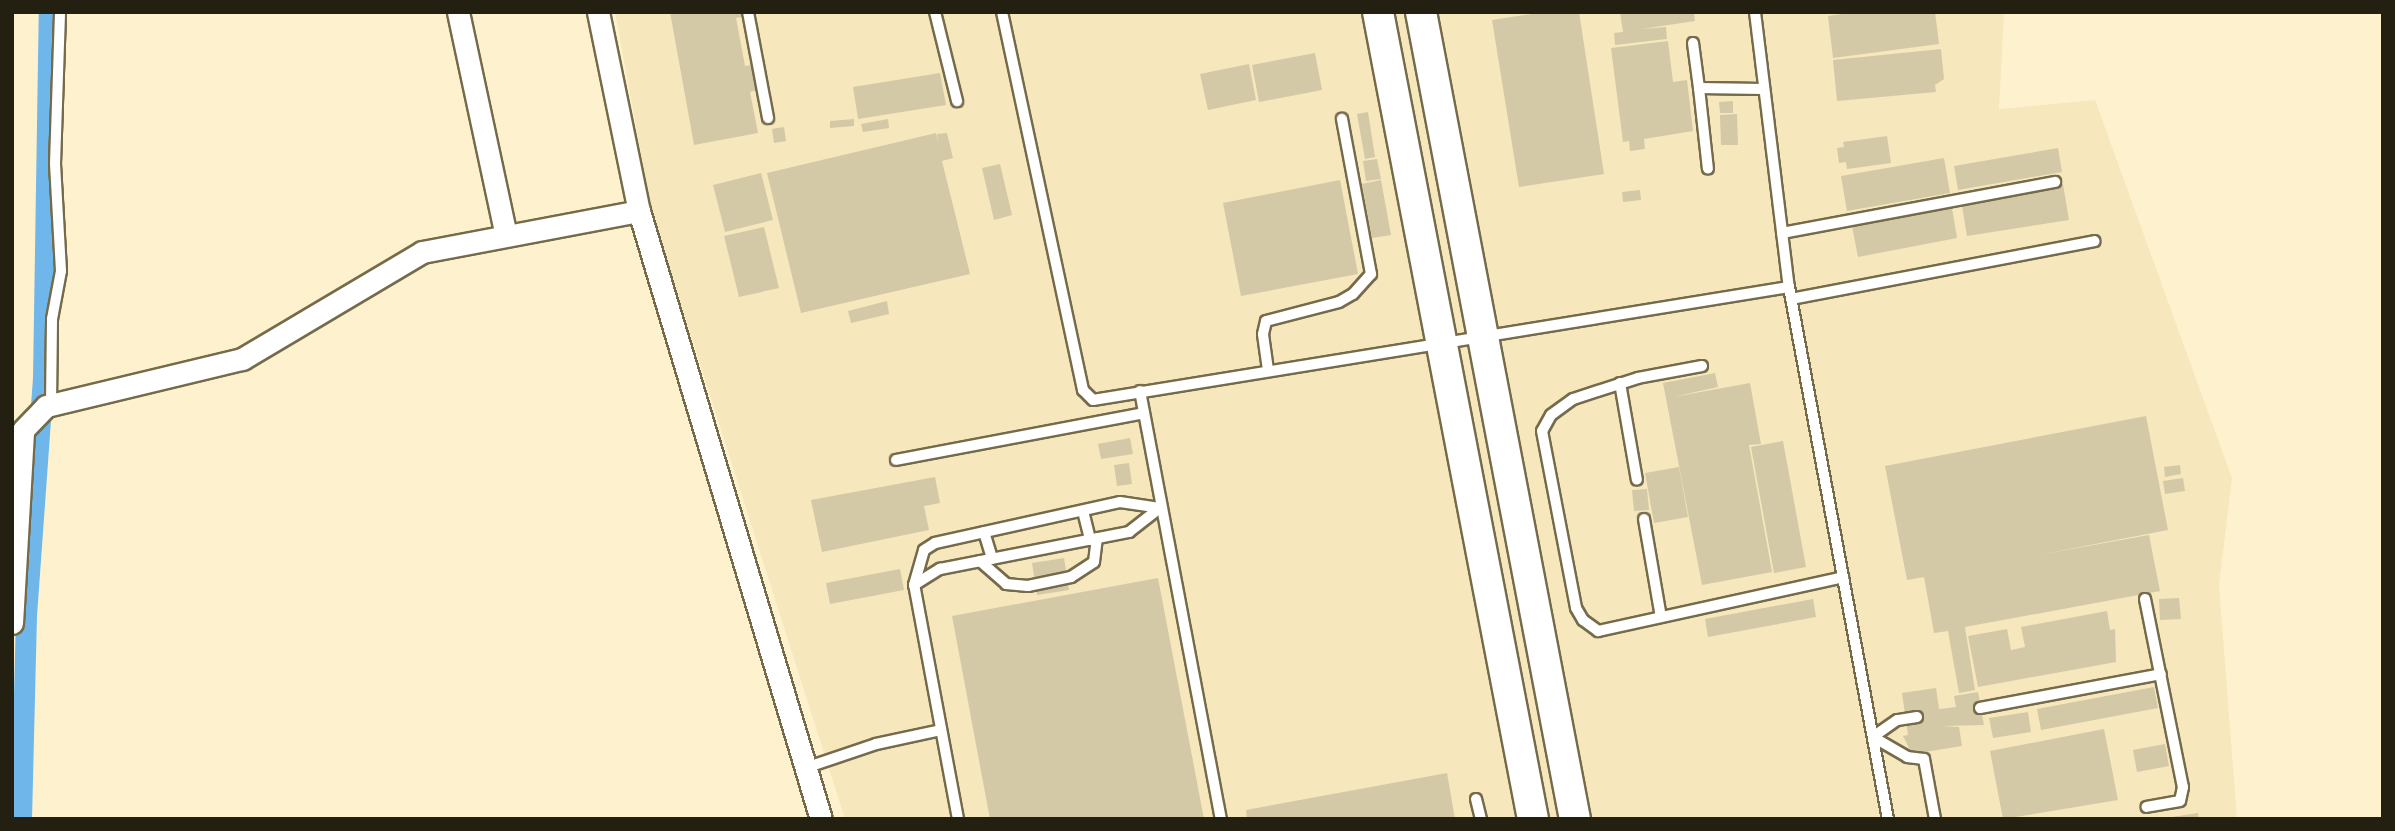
<!DOCTYPE html>
<style>
body{margin:0}
#map{position:relative;width:2395px;height:831px;overflow:hidden;background:#fef2ce;font-family:Spectral,serif}
div>[style]{position:absolute}
.built>*{inset:0;background:#f6e7bc}
.canal>*{height:21px;margin:-10.5px;padding:0 10.5px;transform-origin:10.5px;border-radius:10.5px;background:#6fb6eb}
.building>*{inset:0;background:#d4c9a6}
.roads{filter:drop-shadow(2px 0 #756b4b) drop-shadow(-2px 0 #756b4b) drop-shadow(0 2px #756b4b) drop-shadow(0 -2px #756b4b)}
.lane>*{height:10px;margin:-5px;padding:0 5px;transform-origin:5px;border-radius:5px;background:#fff}
.street>*{height:21px;margin:-10.5px;padding:0 10.5px;transform-origin:10.5px;border-radius:10.5px;background:#fff}
.secondary>*{height:30px;margin:-15px;padding:0 15px;transform-origin:15px;border-radius:15px;background:#fff}
span{translate:-50% -50%;white-space:nowrap;text-align:center;line-height:1.15;-webkit-text-stroke:7px #fef2ce;paint-order:stroke}
.frame{position:absolute;inset:0;border:14px solid #231f11;pointer-events:none}
</style>
<div id="map">
<div class="built">
<i style="clip-path:polygon(615px 12px,2004px 12px,1999px 109px,2095px 100px,2232px 478px,2219px 585px,2237px 819px,845px 819px,652px 213px)"></i>
</div>
<div class="canal">
<i style="left:21px;top:819px;width:204px;rotate:-88.6deg"></i>
<i style="left:26px;top:615px;width:238px;rotate:-85.9deg"></i>
<i style="left:43px;top:378px;width:366px;rotate:-89.1deg"></i>
</div>
<div class="building">
<i style="clip-path:polygon(670px 12px,742px 12px,743px 17px,736px 18px,745px 66px,752px 65px,757px 90px,750px 92px,758px 133px,694px 145px)"></i>
<i style="clip-path:polygon(1545px 12px,1579px 12px,1604px 174px,1519px 187px,1492px 20px)"></i>
<i style="clip-path:polygon(1620px 12px,1694px 12px,1695px 21px,1642px 29px,1666px 27px,1667px 39px,1615px 45px,1614px 33px,1623px 32px)"></i>
<i style="clip-path:polygon(1856px 12px,1935px 12px,1939px 44px,1833px 58px,1828px 16px)"></i>
<i style="clip-path:polygon(1668px 41px,1673px 82px,1687px 80px,1693px 131px,1644px 139px,1645px 149px,1630px 151px,1629px 141px,1623px 142px,1611px 48px)"></i>
<i style="clip-path:polygon(1941px 49px,1944px 79px,1935px 85px,1936px 92px,1837px 101px,1833px 60px)"></i>
<i style="clip-path:polygon(1315px 53px,1322px 90px,1259px 102px,1252px 65px)"></i>
<i style="clip-path:polygon(1249px 64px,1256px 100px,1208px 110px,1200px 74px)"></i>
<i style="clip-path:polygon(940px 73px,946px 105px,858px 119px,853px 87px)"></i>
<i style="clip-path:polygon(1733px 101px,1733px 113px,1720px 113px,1719px 102px)"></i>
<i style="clip-path:polygon(1368px 112px,1375px 157px,1365px 159px,1357px 114px)"></i>
<i style="clip-path:polygon(1737px 114px,1738px 145px,1721px 145px,1720px 115px)"></i>
<i style="clip-path:polygon(854px 119px,854px 126px,830px 128px,830px 121px)"></i>
<i style="clip-path:polygon(888px 119px,889px 128px,863px 132px,861px 124px)"></i>
<i style="clip-path:polygon(784px 127px,786px 141px,774px 143px,772px 129px)"></i>
<i style="clip-path:polygon(936px 133px,938px 143px,937px 134px,947px 133px,953px 158px,942px 161px,970px 274px,801px 313px,767px 173px)"></i>
<i style="clip-path:polygon(1887px 136px,1891px 163px,1847px 169px,1846px 162px,1839px 163px,1837px 148px,1844px 147px,1843px 142px)"></i>
<i style="clip-path:polygon(2058px 148px,2062px 172px,1958px 190px,1954px 166px)"></i>
<i style="clip-path:polygon(1944px 158px,1950px 193px,1847px 211px,1841px 176px)"></i>
<i style="clip-path:polygon(1377px 159px,1381px 179px,1366px 181px,1363px 161px)"></i>
<i style="clip-path:polygon(1000px 164px,1012px 215px,994px 220px,982px 168px)"></i>
<i style="clip-path:polygon(761px 173px,773px 220px,725px 232px,713px 185px)"></i>
<i style="clip-path:polygon(1340px 180px,1358px 274px,1241px 296px,1223px 203px)"></i>
<i style="clip-path:polygon(1381px 180px,1391px 235px,1372px 238px,1362px 184px)"></i>
<i style="clip-path:polygon(2063px 184px,2069px 220px,1967px 236px,1961px 200px)"></i>
<i style="clip-path:polygon(1640px 190px,1641px 200px,1623px 202px,1622px 192px)"></i>
<i style="clip-path:polygon(1951px 202px,1957px 238px,1858px 257px,1851px 221px)"></i>
<i style="clip-path:polygon(764px 227px,779px 288px,739px 297px,724px 236px)"></i>
<i style="clip-path:polygon(887px 301px,889px 314px,851px 323px,848px 311px)"></i>
<i style="clip-path:polygon(1715px 373px,1718px 387px,1673px 397px,1750px 383px,1761px 444px,1749px 445px,1772px 572px,1702px 585px,1663px 383px)"></i>
<i style="clip-path:polygon(2146px 416px,2168px 530px,2038px 555px,2149px 535px,2160px 591px,1965px 627px,1975px 690px,1959px 693px,1948px 631px,1934px 633px,1924px 577px,1907px 580px,1885px 466px)"></i>
<i style="clip-path:polygon(1130px 438px,1133px 454px,1101px 459px,1098px 444px)"></i>
<i style="clip-path:polygon(1783px 441px,1806px 567px,1774px 573px,1751px 447px)"></i>
<i style="clip-path:polygon(1129px 463px,1132px 484px,1117px 486px,1114px 465px)"></i>
<i style="clip-path:polygon(2180px 465px,2181px 474px,2165px 477px,2164px 467px)"></i>
<i style="clip-path:polygon(1679px 467px,1688px 517px,1654px 523px,1645px 473px)"></i>
<i style="clip-path:polygon(935px 477px,940px 503px,924px 506px,929px 530px,822px 552px,811px 500px)"></i>
<i style="clip-path:polygon(2183px 478px,2185px 491px,2165px 494px,2163px 481px)"></i>
<i style="clip-path:polygon(1647px 489px,1649px 510px,1634px 511px,1632px 490px)"></i>
<i style="clip-path:polygon(1064px 558px,1069px 590px,1037px 595px,1032px 563px)"></i>
<i style="clip-path:polygon(900px 569px,904px 590px,830px 604px,826px 583px)"></i>
<i style="clip-path:polygon(1158px 578px,1204px 819px,990px 819px,952px 616px)"></i>
<i style="clip-path:polygon(2179px 598px,2181px 619px,2160px 620px,2159px 599px)"></i>
<i style="clip-path:polygon(1813px 599px,1816px 617px,1708px 637px,1705px 619px)"></i>
<i style="clip-path:polygon(2107px 611px,2110px 630px,2115px 629px,2116px 662px,1978px 687px,1968px 636px,2007px 629px,2011px 650px,2025px 647px,2021px 627px)"></i>
<i style="clip-path:polygon(2154px 687px,2158px 708px,2041px 730px,2037px 709px)"></i>
<i style="clip-path:polygon(1936px 688px,1939px 709px,1956px 707px,1954px 696px,1978px 692px,1984px 725px,1942px 726px,1959px 727px,1962px 746px,1912px 754px,1903px 736px,1908px 735px,1902px 693px)"></i>
<i style="clip-path:polygon(2028px 712px,2031px 732px,1993px 738px,1989px 718px)"></i>
<i style="clip-path:polygon(2104px 729px,2118px 800px,2003px 819px,1990px 751px)"></i>
<i style="clip-path:polygon(2165px 744px,2169px 766px,2137px 772px,2133px 750px)"></i>
<i style="clip-path:polygon(1447px 773px,1455px 819px,1247px 819px,1246px 810px)"></i>
<i style="clip-path:polygon(2198px 813px,2199px 819px,2172px 819px,2172px 817px)"></i>
</div>
<div class="roads">
<div class="lane">
<i style="left:748px;top:12px;width:108px;rotate:79.3deg"></i>
<i style="left:935px;top:12px;width:92px;rotate:76.1deg"></i>
<i style="left:1002px;top:12px;width:387px;rotate:77.9deg"></i>
<i style="left:1083px;top:390px;width:14px;rotate:45deg"></i>
<i style="left:1093px;top:400px;width:705px;rotate:-9.22deg"></i>
<i style="left:1755px;top:12px;width:277px;rotate:83deg"></i>
<i style="left:1789px;top:287px;width:541px;rotate:79.46deg"></i>
<i style="left:1693px;top:43px;width:45px;rotate:82.4deg"></i>
<i style="left:1699px;top:88px;width:64px;rotate:0.9deg"></i>
<i style="left:1699px;top:88px;width:81px;rotate:83.7deg"></i>
<i style="left:1782px;top:233px;width:278px;rotate:-10.6deg"></i>
<i style="left:1791px;top:299px;width:309px;rotate:-10.8deg"></i>
<i style="left:1702px;top:366px;width:65px;rotate:169.4deg"></i>
<i style="left:1638px;top:378px;width:68px;rotate:162.1deg"></i>
<i style="left:1573px;top:399px;width:27px;rotate:144deg"></i>
<i style="left:1551px;top:415px;width:18px;rotate:119deg"></i>
<i style="left:1542px;top:431px;width:180px;rotate:79.1deg"></i>
<i style="left:1576px;top:608px;width:14px;rotate:60deg"></i>
<i style="left:1583px;top:620px;width:19px;rotate:36deg"></i>
<i style="left:1598px;top:631px;width:251px;rotate:-12.4deg"></i>
<i style="left:1268px;top:370px;width:36px;rotate:-98deg"></i>
<i style="left:1263px;top:334px;width:13px;rotate:-77deg"></i>
<i style="left:1266px;top:321px;width:75px;rotate:-14.6deg"></i>
<i style="left:1339px;top:302px;width:16px;rotate:-30deg"></i>
<i style="left:1353px;top:294px;width:27px;rotate:-48deg"></i>
<i style="left:1371px;top:274px;width:158px;rotate:-100.6deg"></i>
<i style="left:1620px;top:383px;width:98px;rotate:80.1deg"></i>
<i style="left:1140px;top:391px;width:436px;rotate:79.3deg"></i>
<i style="left:51px;top:403px;width:84px;rotate:-89.3deg"></i>
<i style="left:52px;top:319px;width:49px;rotate:-79.4deg"></i>
<i style="left:61px;top:271px;width:107px;rotate:-93.2deg"></i>
<i style="left:55px;top:164px;width:152px;rotate:-88.1deg"></i>
<i style="left:896px;top:460px;width:252px;rotate:-10.7deg"></i>
<i style="left:1083px;top:511px;width:30px;rotate:76deg"></i>
<i style="left:1644px;top:519px;width:99px;rotate:80.2deg"></i>
<i style="left:984px;top:532px;width:28px;rotate:73deg"></i>
<i style="left:980px;top:561px;width:35px;rotate:41deg"></i>
<i style="left:1006px;top:584px;width:22px;rotate:5deg"></i>
<i style="left:1028px;top:586px;width:44px;rotate:-11.8deg"></i>
<i style="left:1071px;top:577px;width:27px;rotate:-33deg"></i>
<i style="left:1094px;top:562px;width:24px;rotate:-83deg"></i>
<i style="left:914px;top:585px;width:31px;rotate:-32deg"></i>
<i style="left:940px;top:569px;width:193px;rotate:-11.1deg"></i>
<i style="left:1129px;top:532px;width:39px;rotate:-38deg"></i>
<i style="left:2145px;top:599px;width:192px;rotate:78.6deg"></i>
<i style="left:2183px;top:787px;width:14px;rotate:102deg"></i>
<i style="left:2180px;top:801px;width:34px;rotate:170deg"></i>
<i style="left:1980px;top:708px;width:184px;rotate:-10.6deg"></i>
<i style="left:1917px;top:717px;width:20px;rotate:171deg"></i>
<i style="left:1897px;top:720px;width:29px;rotate:145deg"></i>
<i style="left:1873px;top:737px;width:39px;rotate:30deg"></i>
<i style="left:1907px;top:757px;width:17px;rotate:7deg"></i>
<i style="left:1924px;top:759px;width:61px;rotate:79.6deg"></i>
<i style="left:808px;top:767px;width:72px;rotate:-18.7deg"></i>
<i style="left:876px;top:744px;width:66px;rotate:-12.2deg"></i>
<i style="left:1476px;top:799px;width:21px;rotate:76deg"></i>
<i style="left:958px;top:819px;width:238px;rotate:-100.6deg"></i>
<i style="left:914px;top:585px;width:36px;rotate:-74deg"></i>
<i style="left:924px;top:550px;width:13px;rotate:-32deg"></i>
<i style="left:935px;top:543px;width:189px;rotate:-12.5deg"></i>
<i style="left:1120px;top:502px;width:40px;rotate:8.5deg"></i>
</div>
<div class="street">
<i style="left:458px;top:12px;width:228px;rotate:77.9deg"></i>
<i style="left:598px;top:12px;width:203px;rotate:78.4deg"></i>
<i style="left:639px;top:211px;width:635px;rotate:73.34deg"></i>
<i style="left:12px;top:623px;width:193px;rotate:-86.7deg"></i>
<i style="left:23px;top:430px;width:33px;rotate:-46deg"></i>
<i style="left:46px;top:406px;width:202px;rotate:-13.5deg"></i>
<i style="left:242px;top:359px;width:209px;rotate:-30.7deg"></i>
<i style="left:422px;top:252px;width:221px;rotate:-10.7deg"></i>
</div>
<div class="secondary">
<i style="left:1378px;top:12px;width:822px;rotate:79.13deg"></i>
<i style="left:1421px;top:12px;width:822px;rotate:79.2deg"></i>
</div>
</div>
<div class="frame"></div>
</div>
